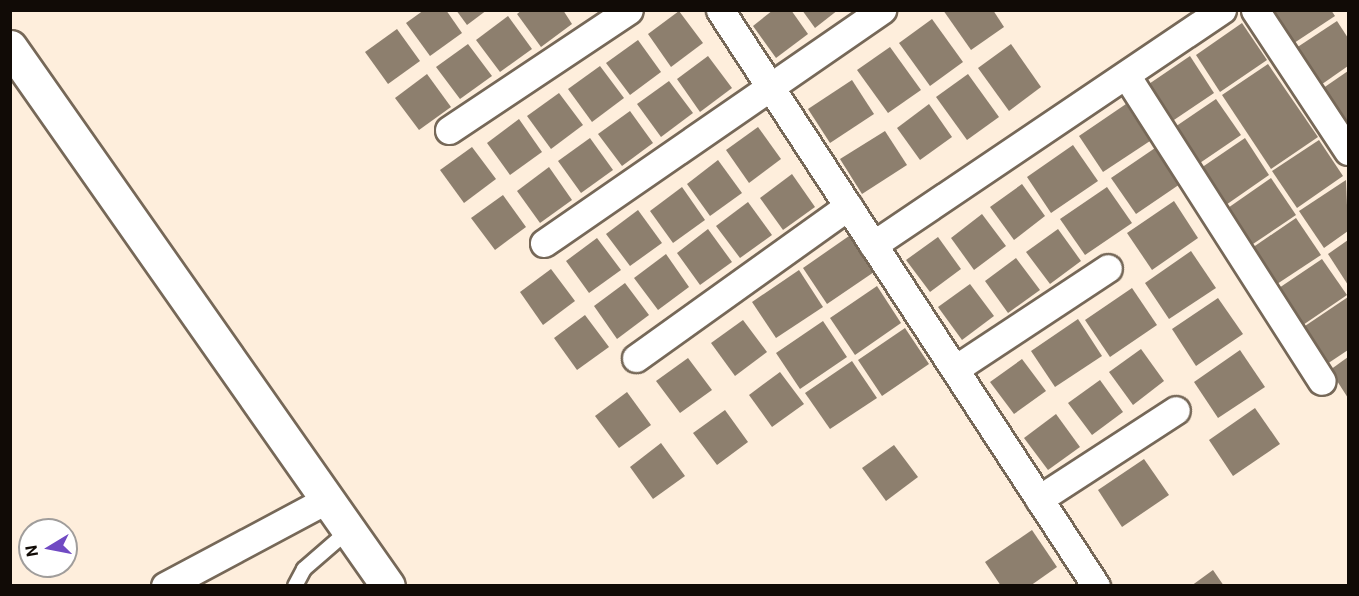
<!DOCTYPE html>
<style>
body{margin:0}
#map{position:relative;width:1359px;height:596px;overflow:hidden;background:#feeedc;font-family:Roboto,sans-serif}
div>[style]{position:absolute}
.building>*{inset:0;background:#8d7f6e}
.roads{filter:drop-shadow(2px 0 #766858) drop-shadow(-2px 0 #766858) drop-shadow(0 2px #766858) drop-shadow(0 -2px #766858)}
.lane>*{height:14px;margin:-7px;padding:0 7px;transform-origin:7px;border-radius:7px;background:#fff}
.street>*{height:27px;margin:-13.5px;padding:0 13.5px;transform-origin:13.5px;border-radius:13.5px;background:#fff}
.primary>*{height:33px;margin:-16.5px;padding:0 16.5px;transform-origin:16.5px;border-radius:16.5px;background:#fff}
span{translate:-50% -50%;white-space:nowrap;text-align:center;line-height:1.15;-webkit-text-stroke:4.5px #fff;paint-order:stroke}
.frame{position:absolute;inset:0;border:12px solid #110b06;pointer-events:none}
.north{position:absolute;left:18px;top:518px;width:60px;height:60px;box-sizing:border-box;background:#fff;border:2px solid #a09d9b;border-radius:50%;rotate:260deg;font-size:16px;font-weight:700;line-height:24px;text-align:center;color:#110b06}
.north::after{content:'';display:block;margin:auto;width:21px;height:27px;background:#704ac3;clip-path:polygon(50% 0,100% 100%,50% 72%,0 100%)}
</style>
<div id="map">
<div class="building">
<i style="clip-path:polygon(424px 10px,446px 10px,462px 33px,430px 56px,406px 23px)"></i>
<i style="clip-path:polygon(456px 10px,487px 10px,467px 25px)"></i>
<i style="clip-path:polygon(522px 10px,563px 10px,572px 24px,541px 47px,517px 14px)"></i>
<i style="clip-path:polygon(773px 10px,791px 10px,808px 34px,776px 58px,753px 26px)"></i>
<i style="clip-path:polygon(802px 10px,838px 10px,815px 28px)"></i>
<i style="clip-path:polygon(943px 10px,993px 10px,1004px 27px,971px 50px)"></i>
<i style="clip-path:polygon(1263px 10px,1331px 10px,1335px 16px,1288px 47px)"></i>
<i style="clip-path:polygon(679px 11px,703px 43px,671px 67px,648px 34px)"></i>
<i style="clip-path:polygon(508px 16px,532px 49px,500px 72px,476px 40px)"></i>
<i style="clip-path:polygon(932px 19px,963px 62px,930px 86px,899px 43px)"></i>
<i style="clip-path:polygon(1337px 21px,1348px 38px,1348px 66px,1315px 89px,1290px 52px)"></i>
<i style="clip-path:polygon(1242px 23px,1267px 60px,1220px 92px,1196px 55px)"></i>
<i style="clip-path:polygon(397px 29px,420px 61px,388px 84px,365px 52px)"></i>
<i style="clip-path:polygon(638px 40px,661px 72px,630px 95px,606px 63px)"></i>
<i style="clip-path:polygon(468px 44px,492px 76px,460px 99px,436px 67px)"></i>
<i style="clip-path:polygon(1011px 44px,1041px 87px,1009px 111px,978px 68px)"></i>
<i style="clip-path:polygon(890px 47px,921px 90px,888px 113px,857px 70px)"></i>
<i style="clip-path:polygon(708px 56px,732px 88px,700px 112px,677px 79px)"></i>
<i style="clip-path:polygon(1190px 56px,1214px 93px,1168px 124px,1143px 88px)"></i>
<i style="clip-path:polygon(1268px 64px,1318px 137px,1271px 169px,1222px 95px)"></i>
<i style="clip-path:polygon(600px 66px,624px 98px,592px 122px,568px 89px)"></i>
<i style="clip-path:polygon(1348px 71px,1348px 124px,1340px 130px,1316px 93px)"></i>
<i style="clip-path:polygon(427px 74px,451px 107px,419px 130px,395px 98px)"></i>
<i style="clip-path:polygon(968px 74px,999px 117px,967px 140px,936px 97px)"></i>
<i style="clip-path:polygon(852px 80px,874px 114px,830px 143px,808px 109px)"></i>
<i style="clip-path:polygon(669px 81px,693px 113px,661px 137px,637px 104px)"></i>
<i style="clip-path:polygon(559px 93px,583px 125px,551px 149px,527px 116px)"></i>
<i style="clip-path:polygon(1216px 99px,1241px 135px,1194px 167px,1169px 131px)"></i>
<i style="clip-path:polygon(929px 104px,952px 137px,920px 160px,897px 128px)"></i>
<i style="clip-path:polygon(1126px 104px,1150px 141px,1103px 172px,1079px 136px)"></i>
<i style="clip-path:polygon(630px 111px,653px 143px,622px 166px,598px 134px)"></i>
<i style="clip-path:polygon(519px 119px,542px 152px,510px 175px,487px 143px)"></i>
<i style="clip-path:polygon(758px 127px,781px 159px,749px 183px,726px 150px)"></i>
<i style="clip-path:polygon(885px 131px,907px 165px,862px 194px,840px 159px)"></i>
<i style="clip-path:polygon(590px 138px,613px 170px,581px 193px,558px 161px)"></i>
<i style="clip-path:polygon(1245px 138px,1269px 175px,1223px 207px,1198px 170px)"></i>
<i style="clip-path:polygon(1319px 140px,1343px 176px,1297px 208px,1272px 171px)"></i>
<i style="clip-path:polygon(1073px 145px,1098px 181px,1051px 213px,1027px 177px)"></i>
<i style="clip-path:polygon(1158px 146px,1183px 182px,1136px 214px,1111px 178px)"></i>
<i style="clip-path:polygon(472px 147px,496px 179px,464px 203px,440px 170px)"></i>
<i style="clip-path:polygon(718px 160px,742px 193px,710px 216px,687px 184px)"></i>
<i style="clip-path:polygon(549px 167px,572px 200px,540px 223px,517px 191px)"></i>
<i style="clip-path:polygon(792px 174px,815px 207px,783px 230px,760px 198px)"></i>
<i style="clip-path:polygon(1271px 178px,1296px 215px,1250px 246px,1225px 210px)"></i>
<i style="clip-path:polygon(1346px 180px,1348px 231px,1324px 248px,1299px 211px)"></i>
<i style="clip-path:polygon(1022px 184px,1045px 216px,1014px 240px,990px 207px)"></i>
<i style="clip-path:polygon(682px 187px,705px 220px,673px 243px,650px 211px)"></i>
<i style="clip-path:polygon(1107px 187px,1132px 223px,1085px 255px,1060px 219px)"></i>
<i style="clip-path:polygon(503px 195px,526px 227px,495px 250px,471px 218px)"></i>
<i style="clip-path:polygon(1174px 201px,1198px 238px,1152px 270px,1127px 233px)"></i>
<i style="clip-path:polygon(748px 202px,772px 235px,740px 258px,716px 226px)"></i>
<i style="clip-path:polygon(638px 210px,662px 243px,630px 266px,606px 234px)"></i>
<i style="clip-path:polygon(982px 214px,1006px 246px,974px 270px,951px 238px)"></i>
<i style="clip-path:polygon(1296px 218px,1321px 255px,1274px 286px,1249px 250px)"></i>
<i style="clip-path:polygon(708px 229px,732px 262px,700px 285px,677px 253px)"></i>
<i style="clip-path:polygon(1058px 229px,1081px 261px,1050px 284px,1026px 252px)"></i>
<i style="clip-path:polygon(849px 236px,874px 272px,827px 304px,803px 268px)"></i>
<i style="clip-path:polygon(938px 237px,961px 269px,930px 292px,906px 260px)"></i>
<i style="clip-path:polygon(597px 238px,621px 270px,589px 293px,566px 261px)"></i>
<i style="clip-path:polygon(1348px 240px,1348px 285px,1328px 254px)"></i>
<i style="clip-path:polygon(1191px 251px,1216px 288px,1169px 319px,1145px 283px)"></i>
<i style="clip-path:polygon(666px 254px,689px 287px,658px 310px,634px 278px)"></i>
<i style="clip-path:polygon(1016px 258px,1040px 290px,1008px 313px,985px 281px)"></i>
<i style="clip-path:polygon(1322px 259px,1347px 295px,1300px 327px,1276px 290px)"></i>
<i style="clip-path:polygon(551px 269px,575px 301px,543px 325px,520px 292px)"></i>
<i style="clip-path:polygon(799px 270px,823px 307px,776px 338px,752px 302px)"></i>
<i style="clip-path:polygon(625px 283px,649px 315px,617px 339px,594px 306px)"></i>
<i style="clip-path:polygon(970px 284px,994px 316px,962px 340px,938px 307px)"></i>
<i style="clip-path:polygon(877px 286px,901px 323px,855px 355px,830px 318px)"></i>
<i style="clip-path:polygon(1132px 288px,1157px 325px,1110px 357px,1085px 320px)"></i>
<i style="clip-path:polygon(1348px 297px,1348px 350px,1327px 364px,1302px 328px)"></i>
<i style="clip-path:polygon(1218px 298px,1243px 334px,1196px 366px,1172px 329px)"></i>
<i style="clip-path:polygon(585px 315px,609px 347px,577px 370px,554px 338px)"></i>
<i style="clip-path:polygon(1078px 319px,1102px 356px,1055px 387px,1031px 351px)"></i>
<i style="clip-path:polygon(743px 320px,767px 352px,735px 376px,711px 343px)"></i>
<i style="clip-path:polygon(823px 321px,847px 357px,800px 389px,776px 353px)"></i>
<i style="clip-path:polygon(905px 328px,929px 364px,882px 396px,858px 360px)"></i>
<i style="clip-path:polygon(1141px 349px,1164px 381px,1133px 405px,1109px 372px)"></i>
<i style="clip-path:polygon(1240px 350px,1265px 387px,1218px 418px,1194px 382px)"></i>
<i style="clip-path:polygon(1348px 357px,1348px 398px,1330px 370px)"></i>
<i style="clip-path:polygon(688px 358px,712px 390px,680px 413px,656px 381px)"></i>
<i style="clip-path:polygon(1022px 359px,1046px 391px,1014px 414px,990px 382px)"></i>
<i style="clip-path:polygon(852px 361px,877px 398px,830px 429px,805px 393px)"></i>
<i style="clip-path:polygon(780px 372px,804px 404px,772px 427px,749px 395px)"></i>
<i style="clip-path:polygon(1100px 380px,1123px 412px,1092px 435px,1068px 403px)"></i>
<i style="clip-path:polygon(627px 392px,651px 425px,619px 448px,595px 416px)"></i>
<i style="clip-path:polygon(1255px 408px,1280px 444px,1233px 476px,1209px 440px)"></i>
<i style="clip-path:polygon(725px 410px,748px 442px,717px 465px,693px 433px)"></i>
<i style="clip-path:polygon(1056px 414px,1080px 447px,1048px 470px,1024px 438px)"></i>
<i style="clip-path:polygon(661px 443px,685px 476px,653px 499px,630px 467px)"></i>
<i style="clip-path:polygon(894px 445px,918px 477px,886px 501px,862px 468px)"></i>
<i style="clip-path:polygon(1144px 459px,1169px 495px,1122px 527px,1098px 490px)"></i>
<i style="clip-path:polygon(1032px 530px,1057px 567px,1030px 586px,1001px 586px,985px 562px)"></i>
<i style="clip-path:polygon(1213px 570px,1224px 586px,1191px 586px)"></i>
</div>
<div class="roads">
<div class="lane">
<i style="left:295px;top:586px;width:19px;rotate:-62deg"></i>
<i style="left:304px;top:569px;width:60px;rotate:-40.9deg"></i>
</div>
<div class="street">
<i style="left:720px;top:10px;width:688px;rotate:56.86deg"></i>
<i style="left:1255px;top:10px;width:169px;rotate:56.6deg"></i>
<i style="left:1126px;top:75px;width:363px;rotate:57.4deg"></i>
<i style="left:449px;top:130px;width:216px;rotate:-33.7deg"></i>
<i style="left:544px;top:243px;width:411px;rotate:-34.6deg"></i>
<i style="left:873px;top:245px;width:421px;rotate:-34deg"></i>
<i style="left:636px;top:358px;width:261px;rotate:-35.6deg"></i>
<i style="left:955px;top:369px;width:183px;rotate:-33.4deg"></i>
<i style="left:1039px;top:499px;width:163px;rotate:-33deg"></i>
<i style="left:165px;top:586px;width:185px;rotate:-28.1deg"></i>
</div>
<div class="primary">
<i style="left:10px;top:47px;width:658px;rotate:54.96deg"></i>
</div>
</div>
<div class="frame"></div>
<div class="north">N</div>
</div>
